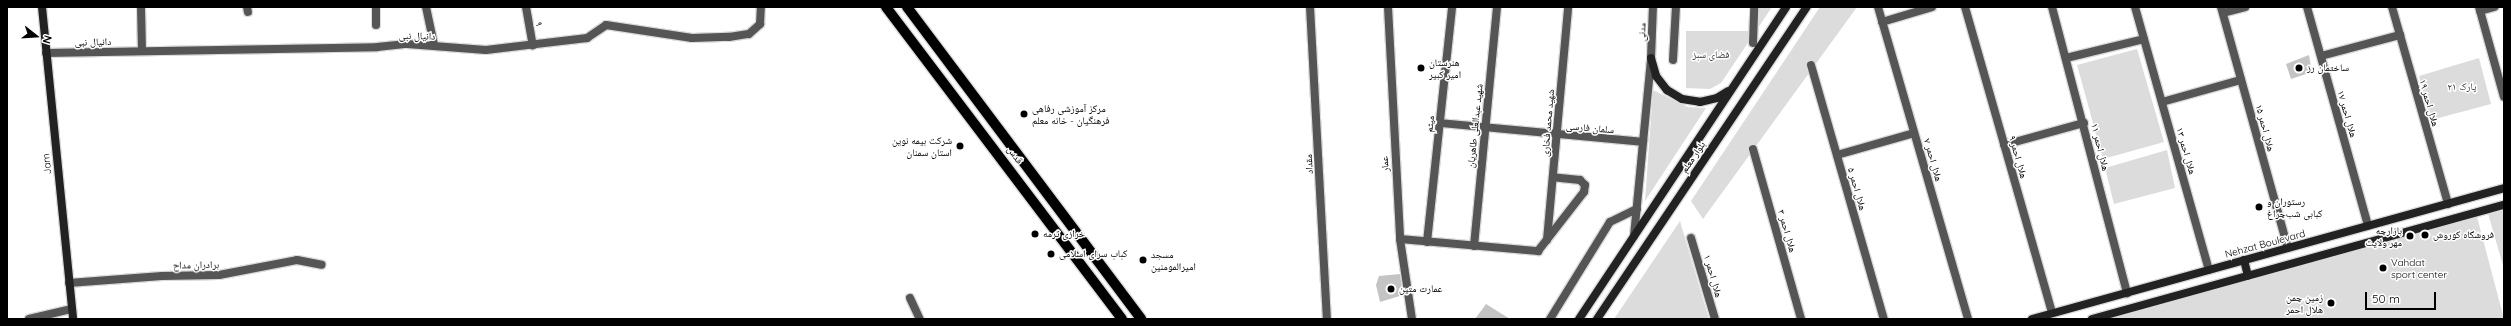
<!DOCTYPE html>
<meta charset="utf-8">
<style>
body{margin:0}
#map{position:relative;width:2511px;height:326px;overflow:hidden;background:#fff;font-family:Quicksand,"Noto Naskh Arabic",sans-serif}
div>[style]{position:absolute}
.green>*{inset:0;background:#dcdcdc}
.building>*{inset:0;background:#c4c4c4}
.roads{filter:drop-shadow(1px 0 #dbdbdb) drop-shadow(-1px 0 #dbdbdb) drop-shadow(0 1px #dbdbdb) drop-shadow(0 -1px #dbdbdb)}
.street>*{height:8px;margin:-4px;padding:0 4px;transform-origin:4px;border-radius:4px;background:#555}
.secondary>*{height:8px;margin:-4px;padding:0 4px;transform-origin:4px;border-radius:4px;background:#222}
.primary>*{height:10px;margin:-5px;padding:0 5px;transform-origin:5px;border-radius:5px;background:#000}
.dots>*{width:11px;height:11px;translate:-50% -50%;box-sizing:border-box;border:2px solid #fff;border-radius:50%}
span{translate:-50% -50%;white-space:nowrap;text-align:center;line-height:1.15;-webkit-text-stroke:3px #fff;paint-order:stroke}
.street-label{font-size:10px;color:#000}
.park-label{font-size:10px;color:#333}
.poi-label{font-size:10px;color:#000}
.left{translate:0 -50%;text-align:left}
.right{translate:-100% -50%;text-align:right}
.frame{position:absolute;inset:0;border:8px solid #000;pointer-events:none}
.north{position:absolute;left:16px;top:16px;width:40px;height:40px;-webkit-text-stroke:3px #fff;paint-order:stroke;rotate:107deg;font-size:11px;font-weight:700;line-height:16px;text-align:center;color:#000}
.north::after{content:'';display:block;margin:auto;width:14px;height:18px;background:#000;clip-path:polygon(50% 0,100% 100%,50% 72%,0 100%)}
.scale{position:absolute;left:2365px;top:292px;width:71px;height:18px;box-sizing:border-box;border:2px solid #000;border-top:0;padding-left:5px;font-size:12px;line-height:14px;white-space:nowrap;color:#000;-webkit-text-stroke:3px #fff;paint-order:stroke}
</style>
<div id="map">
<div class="green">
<i style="clip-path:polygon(1753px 7px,1772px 7px,1721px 83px,1710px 89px,1686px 88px,1686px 31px,1752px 31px)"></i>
<i style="clip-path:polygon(1820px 7px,1857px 7px,1703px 219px,1691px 201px)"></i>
<i style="clip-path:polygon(2137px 49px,2164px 142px,2103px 159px,2077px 65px)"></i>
<i style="clip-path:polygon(2479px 58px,2491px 104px,2431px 120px,2419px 76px)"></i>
<i style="clip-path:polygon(1653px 90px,1688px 107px,1706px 108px,1645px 201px)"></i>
<i style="clip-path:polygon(2167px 150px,2175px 188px,2114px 204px,2105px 168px)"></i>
<i style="clip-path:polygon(2504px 207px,2504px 269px,2487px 210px)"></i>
<i style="clip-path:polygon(2476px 213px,2504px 319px,2092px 319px)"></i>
<i style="clip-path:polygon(1680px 221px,1709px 319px,1614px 319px)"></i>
</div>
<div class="building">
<i style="clip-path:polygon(2309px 55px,2312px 72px,2291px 79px,2286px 64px)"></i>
<i style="clip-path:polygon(1400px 274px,1403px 295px,1380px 302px,1376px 285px,1379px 276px)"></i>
<i style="clip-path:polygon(1486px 304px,1510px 319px,1475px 319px)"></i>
</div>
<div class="roads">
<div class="street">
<i style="left:141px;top:7px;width:44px;rotate:88.7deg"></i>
<i style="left:247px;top:7px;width:5px;rotate:79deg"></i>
<i style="left:376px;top:7px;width:18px;rotate:90deg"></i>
<i style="left:426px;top:7px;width:39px;rotate:78deg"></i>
<i style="left:526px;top:7px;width:39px;rotate:80deg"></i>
<i style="left:1310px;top:7px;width:312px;rotate:86.9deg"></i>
<i style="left:1388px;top:7px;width:232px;rotate:87deg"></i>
<i style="left:1400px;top:239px;width:81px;rotate:81.5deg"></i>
<i style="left:1878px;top:7px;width:325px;rotate:73.9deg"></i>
<i style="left:1965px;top:7px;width:318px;rotate:74.1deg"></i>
<i style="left:2052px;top:7px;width:296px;rotate:75.3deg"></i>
<i style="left:2135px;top:7px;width:273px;rotate:74.3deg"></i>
<i style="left:2221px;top:7px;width:250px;rotate:74.5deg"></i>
<i style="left:2307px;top:7px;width:227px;rotate:74.4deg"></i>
<i style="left:2392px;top:7px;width:205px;rotate:74.1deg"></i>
<i style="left:2479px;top:7px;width:93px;rotate:74.5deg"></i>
<i style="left:2480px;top:11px;width:15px;rotate:-16deg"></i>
<i style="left:2223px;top:13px;width:23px;rotate:-15deg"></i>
<i style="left:1882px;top:22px;width:52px;rotate:-16.7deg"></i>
<i style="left:1753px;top:43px;width:36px;rotate:-88deg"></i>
<i style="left:46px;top:53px;width:331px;rotate:-1deg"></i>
<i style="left:377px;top:47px;width:30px;rotate:-6deg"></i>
<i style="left:407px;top:44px;width:79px;rotate:4.3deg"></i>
<i style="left:486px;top:50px;width:102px;rotate:-6.8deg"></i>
<i style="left:587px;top:38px;width:23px;rotate:-34deg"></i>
<i style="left:606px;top:25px;width:87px;rotate:8.6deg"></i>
<i style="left:692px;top:38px;width:37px;rotate:-2deg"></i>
<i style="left:729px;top:37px;width:20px;rotate:-9deg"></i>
<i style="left:749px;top:34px;width:15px;rotate:-42deg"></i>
<i style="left:760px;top:24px;width:17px;rotate:-87deg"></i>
<i style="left:2321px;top:56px;width:82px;rotate:-14.9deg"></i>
<i style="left:2066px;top:58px;width:80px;rotate:-13.7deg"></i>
<i style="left:1673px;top:60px;width:53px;rotate:-86.8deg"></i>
<i style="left:1811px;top:65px;width:264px;rotate:74deg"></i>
<i style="left:2162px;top:102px;width:82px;rotate:-15.6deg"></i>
<i style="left:1440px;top:123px;width:204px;rotate:5.3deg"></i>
<i style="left:2004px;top:145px;width:83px;rotate:-15.4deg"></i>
<i style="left:1753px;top:149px;width:177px;rotate:74.2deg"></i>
<i style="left:1837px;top:155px;width:80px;rotate:-15.9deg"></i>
<i style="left:1634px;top:236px;width:179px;rotate:-84.5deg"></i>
<i style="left:1651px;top:58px;width:51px;rotate:-87.8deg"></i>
<i style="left:1691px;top:238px;width:84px;rotate:73.5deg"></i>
<i style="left:1400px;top:239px;width:139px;rotate:5deg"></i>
<i style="left:1538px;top:251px;width:75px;rotate:-52.1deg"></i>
<i style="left:1584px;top:192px;width:7px;rotate:-82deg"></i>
<i style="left:1585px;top:185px;width:7px;rotate:-135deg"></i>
<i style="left:1580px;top:180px;width:27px;rotate:-174deg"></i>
<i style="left:1547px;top:240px;width:234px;rotate:-84.8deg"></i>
<i style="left:1427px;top:242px;width:236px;rotate:-83.9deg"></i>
<i style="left:1474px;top:246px;width:240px;rotate:-84.5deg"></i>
<i style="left:69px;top:283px;width:93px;rotate:-4.3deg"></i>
<i style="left:162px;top:276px;width:57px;rotate:-1deg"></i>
<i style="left:219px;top:275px;width:79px;rotate:-10.9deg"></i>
<i style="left:297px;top:260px;width:25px;rotate:11deg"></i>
<i style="left:910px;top:298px;width:23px;rotate:65deg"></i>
<i style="left:29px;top:319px;width:43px;rotate:-13.4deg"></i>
<i style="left:1550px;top:319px;width:114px;rotate:-58.3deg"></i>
<i style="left:1610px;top:222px;width:30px;rotate:-26deg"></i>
</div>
<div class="secondary">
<i style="left:42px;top:7px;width:314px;rotate:84.3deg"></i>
<i style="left:1651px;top:58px;width:19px;rotate:74deg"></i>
<i style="left:1656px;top:76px;width:18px;rotate:52deg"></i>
<i style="left:1667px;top:90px;width:17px;rotate:31deg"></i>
<i style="left:1682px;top:99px;width:18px;rotate:9deg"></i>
<i style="left:1700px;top:102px;width:17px;rotate:-13deg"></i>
<i style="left:1717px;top:98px;width:13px;rotate:-32deg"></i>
<i style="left:2244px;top:260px;width:16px;rotate:76deg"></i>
<i style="left:1579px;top:319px;width:374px;rotate:-56.4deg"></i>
<i style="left:1597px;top:319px;width:376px;rotate:-56.1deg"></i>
<i style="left:2032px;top:319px;width:490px;rotate:-15.5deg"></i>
<i style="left:2092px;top:319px;width:427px;rotate:-15.5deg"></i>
</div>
<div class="primary">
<i style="left:886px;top:7px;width:391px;rotate:52.9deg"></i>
<i style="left:907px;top:7px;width:390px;rotate:53.1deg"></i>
</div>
</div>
<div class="dots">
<i style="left:1421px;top:68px;background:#000"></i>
<i style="left:2299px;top:68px;background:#000"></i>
<i style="left:1024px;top:114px;background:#000"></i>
<i style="left:960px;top:146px;background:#000"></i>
<i style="left:2259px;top:207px;background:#000"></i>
<i style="left:1035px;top:234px;background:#000"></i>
<i style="left:2425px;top:235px;background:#000"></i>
<i style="left:2410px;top:236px;background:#000"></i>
<i style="left:1051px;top:254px;background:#000"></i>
<i style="left:1143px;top:260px;background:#000"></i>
<i style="left:2383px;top:268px;background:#000"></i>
<i style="left:1391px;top:289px;background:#000"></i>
<i style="left:2331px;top:303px;background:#000"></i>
</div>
<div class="street-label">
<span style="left:539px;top:24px;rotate:80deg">۹</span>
<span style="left:1642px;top:32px;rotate:-88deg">مدنی</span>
<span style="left:417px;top:36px;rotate:1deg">دانیال نبی</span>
<span style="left:93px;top:42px;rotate:-1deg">دانیال نبی</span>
<span style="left:2429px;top:103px;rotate:74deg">هلال احمر ۱۹</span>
<span style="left:2347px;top:114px;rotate:74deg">هلال احمر ۱۷</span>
<span style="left:1548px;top:123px;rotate:-85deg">شهید محمد فخاری</span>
<span style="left:1430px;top:124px;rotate:-84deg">میثم</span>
<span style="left:1475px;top:126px;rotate:-84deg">شهید عبدالعلی طاهریان</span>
<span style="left:1590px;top:128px;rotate:5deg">سلمان فارسی</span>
<span style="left:2265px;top:128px;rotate:75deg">هلال احمر ۱۵</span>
<span style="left:2100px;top:147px;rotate:76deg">هلال احمر ۱۱</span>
<span style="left:2186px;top:151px;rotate:74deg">هلال احمر ۱۳</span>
<span style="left:1015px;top:155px;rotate:53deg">قدس</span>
<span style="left:1693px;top:157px;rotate:-56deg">بلوار معلم</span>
<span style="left:2018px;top:157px;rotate:74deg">هلال احمر ۹</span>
<span style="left:1933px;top:160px;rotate:74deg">هلال احمر ۷</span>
<span style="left:47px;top:164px;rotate:-96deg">Jam</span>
<span style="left:1309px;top:164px;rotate:-93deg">مقداد</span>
<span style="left:1385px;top:164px;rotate:-94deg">عمار</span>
<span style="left:1857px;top:189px;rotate:74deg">هلال احمر ۵</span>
<span style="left:1787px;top:231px;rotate:74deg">هلال احمر ۳</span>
<span style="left:2265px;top:244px;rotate:-15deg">Nehzat Boulevard</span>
<span style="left:196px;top:265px;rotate:-1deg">برادران مداح</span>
<span style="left:1713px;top:276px;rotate:74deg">هلال احمر ۱</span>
</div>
<div class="park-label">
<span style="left:1711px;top:55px">فضای سبز</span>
<span style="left:2462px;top:87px">پارک ۲۱</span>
</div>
<div class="poi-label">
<span class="left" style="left:1429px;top:68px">هنرستان<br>امیر کبیر</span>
<span class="left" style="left:2307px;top:68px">ساختمان رز</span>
<span class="left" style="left:1032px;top:114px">مرکز آموزشی رفاهی<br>فرهنگیان - خانه معلم</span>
<span class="right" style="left:952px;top:146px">شرکت بیمه نوین<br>استان سمنان</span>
<span class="left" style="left:2267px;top:207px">رستوران و<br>کبابی شب‌چراغ</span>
<span class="right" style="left:2402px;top:236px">بازارچه<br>مهر ولایت</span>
<span class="left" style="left:1043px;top:234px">خرازی ترمه</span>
<span class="left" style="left:2433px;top:235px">فروشگاه کوروش</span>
<span class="left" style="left:1059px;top:254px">کباب سرای اسلامی</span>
<span class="left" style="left:1151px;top:260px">مسجد<br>امیرالمومنین</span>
<span class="left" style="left:2391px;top:268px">Vahdat<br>sport center</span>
<span class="left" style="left:1399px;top:289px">عمارت متین</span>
<span class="right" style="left:2323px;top:303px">زمین چمن<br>هلال احمر</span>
</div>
<div class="frame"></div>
<div class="north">N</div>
<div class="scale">50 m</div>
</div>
